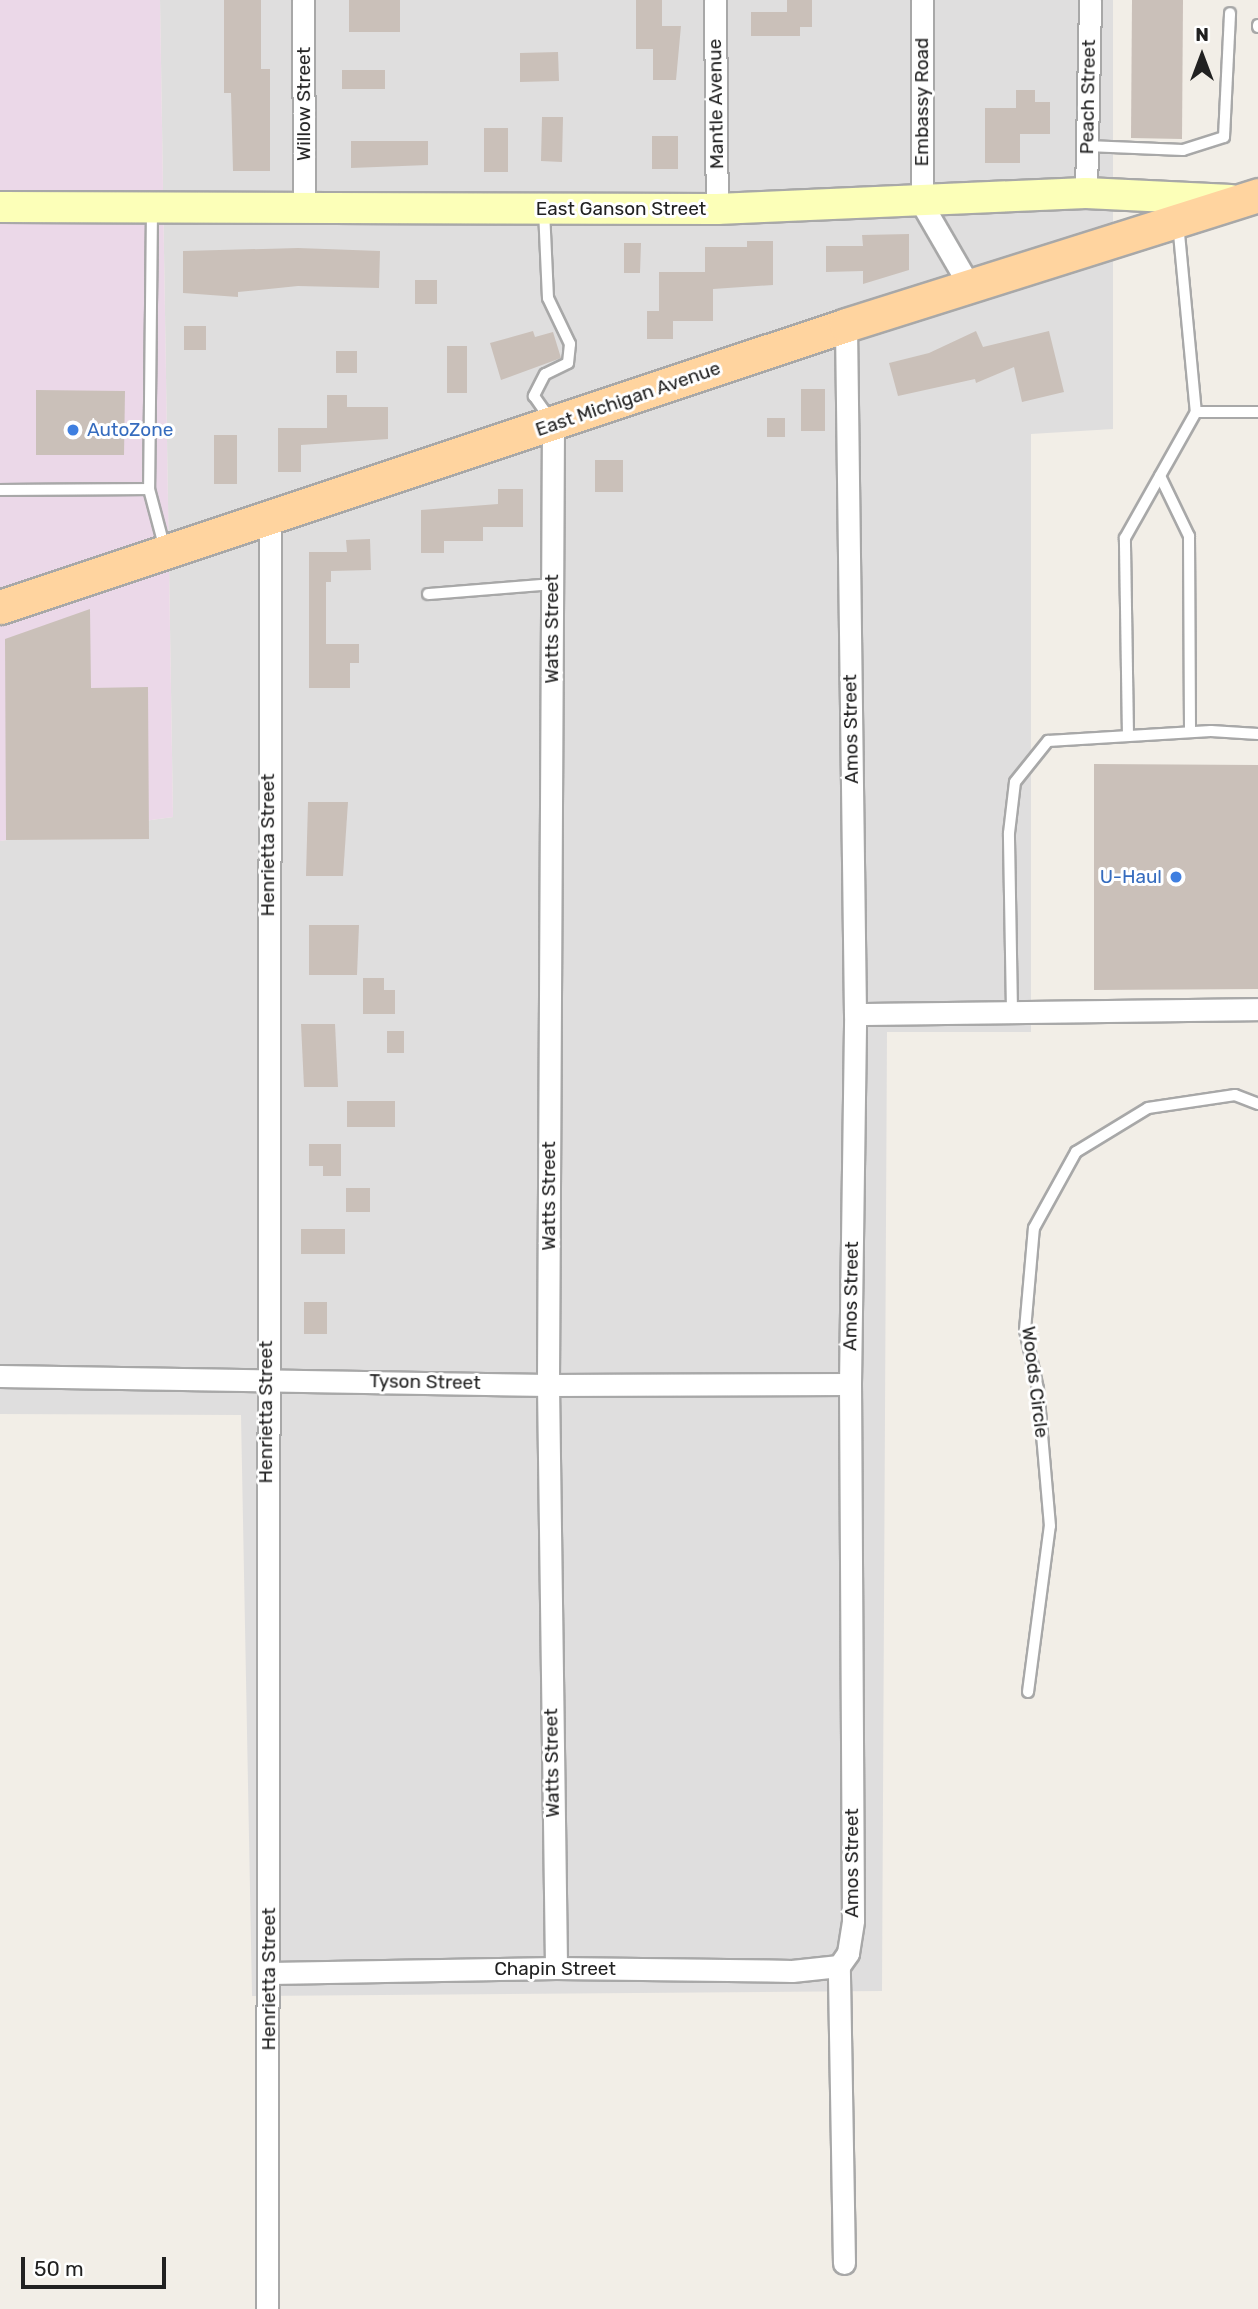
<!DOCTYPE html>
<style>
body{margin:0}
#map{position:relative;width:1258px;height:2309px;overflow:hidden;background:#f2eee7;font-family:Rubik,sans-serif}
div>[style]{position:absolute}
.residential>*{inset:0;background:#dfdede}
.industrial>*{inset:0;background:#ebd8e8}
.building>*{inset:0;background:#cac0b9}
.roads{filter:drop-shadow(2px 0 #a8a8a8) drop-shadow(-2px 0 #a8a8a8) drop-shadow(0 2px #a8a8a8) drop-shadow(0 -2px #a8a8a8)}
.lane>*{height:10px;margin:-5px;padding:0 5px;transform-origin:5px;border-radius:5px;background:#fff}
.street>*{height:21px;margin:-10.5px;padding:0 10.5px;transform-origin:10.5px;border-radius:10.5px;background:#fff}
.secondary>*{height:30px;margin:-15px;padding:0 15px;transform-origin:15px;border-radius:15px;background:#fcffb8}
.primary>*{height:33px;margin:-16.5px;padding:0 16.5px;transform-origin:16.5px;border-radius:16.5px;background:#ffd49f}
.dots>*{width:19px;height:19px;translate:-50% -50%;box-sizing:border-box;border:4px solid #fff;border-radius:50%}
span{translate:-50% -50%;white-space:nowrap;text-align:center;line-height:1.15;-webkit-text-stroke:6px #fff;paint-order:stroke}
.street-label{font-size:19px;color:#212121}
.shop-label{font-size:19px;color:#366cbe}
.left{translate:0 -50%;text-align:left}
.right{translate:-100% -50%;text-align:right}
.north{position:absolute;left:1167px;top:21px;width:70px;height:70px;-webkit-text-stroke:5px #fff;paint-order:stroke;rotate:0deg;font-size:19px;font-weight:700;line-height:28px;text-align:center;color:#212121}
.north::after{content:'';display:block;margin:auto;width:24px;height:32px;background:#212121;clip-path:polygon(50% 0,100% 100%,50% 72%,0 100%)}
.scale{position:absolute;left:21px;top:2257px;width:145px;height:32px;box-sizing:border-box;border:4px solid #212121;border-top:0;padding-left:9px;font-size:21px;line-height:24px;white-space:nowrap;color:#212121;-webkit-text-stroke:5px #fff;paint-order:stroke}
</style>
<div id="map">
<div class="residential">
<i style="clip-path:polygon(160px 0,1113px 0,1113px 429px,1031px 434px,1031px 1032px,887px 1032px,882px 1991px,252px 1996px,241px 1415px,0 1414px,0 841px,173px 817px)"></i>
</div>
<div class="industrial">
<i style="clip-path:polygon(0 0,160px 0,173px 817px,0 841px)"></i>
</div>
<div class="building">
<i style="clip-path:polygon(224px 0,261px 0,261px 69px,270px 69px,270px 171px,233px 171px,231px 93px,224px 93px)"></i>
<i style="clip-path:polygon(349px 0,400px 0,400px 32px,349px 32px)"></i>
<i style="clip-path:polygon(636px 0,662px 0,662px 26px,681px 26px,676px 80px,653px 80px,653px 49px,636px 49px)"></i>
<i style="clip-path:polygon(787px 0,812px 0,812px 27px,800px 27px,800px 36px,751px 36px,751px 12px,787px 12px)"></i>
<i style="clip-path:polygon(1132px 0,1183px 0,1182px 139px,1131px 138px)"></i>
<i style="clip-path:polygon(558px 52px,559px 81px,520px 82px,520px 53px)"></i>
<i style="clip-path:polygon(342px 70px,385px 70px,385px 89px,342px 89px)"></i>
<i style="clip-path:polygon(1016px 90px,1035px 90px,1035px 102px,1050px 102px,1050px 134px,1020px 134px,1020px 163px,985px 163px,985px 108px,1016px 108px)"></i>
<i style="clip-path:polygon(542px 117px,563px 117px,562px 162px,541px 161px)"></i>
<i style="clip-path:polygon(484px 128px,508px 128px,508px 172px,484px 172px)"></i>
<i style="clip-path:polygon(652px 136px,678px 136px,678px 169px,652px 169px)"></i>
<i style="clip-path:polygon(351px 141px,428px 141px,428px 165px,351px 168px)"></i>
<i style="clip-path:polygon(909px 234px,909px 270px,863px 284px,863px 271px,826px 272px,826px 246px,863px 246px,862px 235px)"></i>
<i style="clip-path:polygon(747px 241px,773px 241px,773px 285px,713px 289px,713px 321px,673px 321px,673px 339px,647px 339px,647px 311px,659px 311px,659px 272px,705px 272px,705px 247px,747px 247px)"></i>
<i style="clip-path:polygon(624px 243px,641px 243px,640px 273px,624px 273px)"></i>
<i style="clip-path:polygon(298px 248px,380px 251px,379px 288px,298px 286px,238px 292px,238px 297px,183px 293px,183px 251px)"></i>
<i style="clip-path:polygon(415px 280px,437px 280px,437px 304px,415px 304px)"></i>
<i style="clip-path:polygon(184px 326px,206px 326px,206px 350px,184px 350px)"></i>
<i style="clip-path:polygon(533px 331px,535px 337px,553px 332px,561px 358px,501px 380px,490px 343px)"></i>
<i style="clip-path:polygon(976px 331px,983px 347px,1049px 331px,1064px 392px,1022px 402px,1014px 367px,976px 383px,975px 379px,898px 396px,889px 363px,929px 353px)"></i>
<i style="clip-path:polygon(447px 346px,467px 346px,467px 393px,447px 393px)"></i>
<i style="clip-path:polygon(336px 351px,357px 351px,357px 373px,336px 373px)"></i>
<i style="clip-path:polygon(801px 389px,825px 389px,825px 431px,801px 431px)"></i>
<i style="clip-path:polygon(36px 390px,125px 391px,124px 455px,36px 455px)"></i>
<i style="clip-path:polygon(327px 395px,347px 395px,347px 407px,388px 407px,388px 439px,301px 445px,301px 472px,278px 472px,278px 428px,327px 428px)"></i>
<i style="clip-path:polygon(767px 418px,785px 418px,785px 437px,767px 437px)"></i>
<i style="clip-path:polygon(214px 435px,237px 435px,237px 484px,214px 484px)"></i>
<i style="clip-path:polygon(595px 460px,623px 460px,623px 492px,595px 492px)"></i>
<i style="clip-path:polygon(498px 489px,523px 489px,523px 527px,483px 527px,483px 541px,444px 541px,444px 553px,421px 553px,421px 510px,498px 504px)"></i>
<i style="clip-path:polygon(370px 539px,371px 570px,331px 571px,331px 582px,326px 582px,326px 644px,359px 644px,359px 663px,350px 663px,350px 688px,309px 688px,309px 552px,347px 552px,346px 540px)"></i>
<i style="clip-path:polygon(90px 609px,91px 688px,148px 687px,149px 839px,6px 840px,5px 639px)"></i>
<i style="clip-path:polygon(1094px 764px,1258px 765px,1258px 989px,1094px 990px)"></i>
<i style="clip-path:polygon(308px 802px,348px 802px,343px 876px,306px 876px)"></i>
<i style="clip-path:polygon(309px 925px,359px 925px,357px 975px,309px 975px)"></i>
<i style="clip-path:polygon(363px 978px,384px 978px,384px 990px,395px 990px,395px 1014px,363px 1014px)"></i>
<i style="clip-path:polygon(301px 1024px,335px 1024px,338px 1087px,304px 1087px)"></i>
<i style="clip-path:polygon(387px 1031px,404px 1031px,404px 1053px,387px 1053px)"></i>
<i style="clip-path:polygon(347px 1101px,395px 1101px,395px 1127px,347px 1127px)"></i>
<i style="clip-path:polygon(309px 1144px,341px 1144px,341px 1176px,323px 1176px,323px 1166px,309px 1166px)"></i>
<i style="clip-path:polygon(346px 1188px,370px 1188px,370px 1212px,346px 1212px)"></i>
<i style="clip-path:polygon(301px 1229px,345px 1229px,345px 1254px,301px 1254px)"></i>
<i style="clip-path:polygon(304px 1302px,327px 1302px,327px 1334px,304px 1334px)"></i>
</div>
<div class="roads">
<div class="lane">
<i style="left:1258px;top:25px;width:2px;rotate:90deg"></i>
<i style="left:1087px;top:146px;width:96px;rotate:2.4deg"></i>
<i style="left:1183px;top:150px;width:43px;rotate:-17.6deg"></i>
<i style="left:1224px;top:137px;width:124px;rotate:-87.2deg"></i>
<i style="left:152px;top:210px;width:279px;rotate:90.6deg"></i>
<i style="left:149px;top:489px;width:62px;rotate:75.1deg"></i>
<i style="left:544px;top:210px;width:88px;rotate:87.4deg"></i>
<i style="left:548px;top:298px;width:51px;rotate:64.4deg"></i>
<i style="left:570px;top:344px;width:19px;rotate:96deg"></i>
<i style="left:568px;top:363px;width:25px;rotate:154deg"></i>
<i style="left:545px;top:374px;width:25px;rotate:117deg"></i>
<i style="left:534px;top:396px;width:28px;rotate:55deg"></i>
<i style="left:1178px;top:223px;width:190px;rotate:84.6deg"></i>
<i style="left:1196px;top:412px;width:62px"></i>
<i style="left:1160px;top:476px;width:67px;rotate:64.2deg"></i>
<i style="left:1189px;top:536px;width:196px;rotate:89.7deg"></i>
<i style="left:0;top:490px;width:149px;rotate:-0.4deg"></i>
<i style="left:428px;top:594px;width:124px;rotate:-4.6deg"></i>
<i style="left:1128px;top:736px;width:198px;rotate:-90.9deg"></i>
<i style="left:1125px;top:538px;width:145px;rotate:-60.6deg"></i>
<i style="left:1012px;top:1011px;width:178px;rotate:-91deg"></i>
<i style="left:1009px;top:833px;width:51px;rotate:-83.3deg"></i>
<i style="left:1015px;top:782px;width:53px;rotate:-51.2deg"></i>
<i style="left:1048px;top:741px;width:163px;rotate:-3.5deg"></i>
<i style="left:1211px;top:731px;width:47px;rotate:3.7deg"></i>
<i style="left:1028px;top:1692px;width:167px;rotate:-82.5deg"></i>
<i style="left:1050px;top:1526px;width:138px;rotate:-95deg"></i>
<i style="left:1038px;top:1389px;width:60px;rotate:-102.4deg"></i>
<i style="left:1025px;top:1330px;width:102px;rotate:-85deg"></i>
<i style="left:1034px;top:1228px;width:87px;rotate:-61.1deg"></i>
<i style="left:1076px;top:1152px;width:84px;rotate:-31.4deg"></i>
<i style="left:1148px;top:1108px;width:88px;rotate:-8.5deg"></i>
<i style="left:1235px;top:1095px;width:25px;rotate:21deg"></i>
</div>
<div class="street">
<i style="left:303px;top:0;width:208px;rotate:89.7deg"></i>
<i style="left:715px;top:0;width:209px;rotate:89.5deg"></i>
<i style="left:922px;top:0;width:204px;rotate:90deg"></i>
<i style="left:922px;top:204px;width:94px;rotate:59.9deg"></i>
<i style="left:1086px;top:193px;width:193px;rotate:-88.8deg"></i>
<i style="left:553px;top:424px;width:961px;rotate:90.3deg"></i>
<i style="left:548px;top:1385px;width:583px;rotate:89.21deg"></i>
<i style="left:855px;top:1014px;width:403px;rotate:-0.7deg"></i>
<i style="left:0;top:1376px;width:548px;rotate:0.94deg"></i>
<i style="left:548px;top:1385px;width:302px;rotate:-0.2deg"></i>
<i style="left:270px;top:1973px;width:286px;rotate:-1deg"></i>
<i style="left:556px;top:1968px;width:236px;rotate:0.7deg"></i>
<i style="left:792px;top:1971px;width:47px;rotate:-6.1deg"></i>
<i style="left:844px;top:2263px;width:297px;rotate:-91deg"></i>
<i style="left:839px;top:1966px;width:16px;rotate:-55deg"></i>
<i style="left:848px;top:1953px;width:33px;rotate:-81deg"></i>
<i style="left:853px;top:1920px;width:536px;rotate:-90.32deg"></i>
<i style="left:850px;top:1384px;width:370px;rotate:-89.2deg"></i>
<i style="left:855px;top:1014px;width:689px;rotate:-90.75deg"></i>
<i style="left:267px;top:2309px;width:1794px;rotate:-89.9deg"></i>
</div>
<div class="secondary">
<i style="left:0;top:207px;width:717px;rotate:0.16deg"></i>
<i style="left:717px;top:209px;width:369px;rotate:-2.5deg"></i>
<i style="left:1086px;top:193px;width:145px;rotate:2.8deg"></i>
</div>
<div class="primary">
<i style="left:0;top:607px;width:892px;rotate:-18.43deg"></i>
<i style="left:846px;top:325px;width:432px;rotate:-17.5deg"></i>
</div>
</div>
<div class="dots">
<i style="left:73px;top:430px;background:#3f7fe0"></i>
<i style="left:1176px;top:877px;background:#3f7fe0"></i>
</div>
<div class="street-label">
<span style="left:1088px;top:97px;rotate:-89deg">Peach Street</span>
<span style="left:922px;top:102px;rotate:-90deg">Embassy Road</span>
<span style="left:304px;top:104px;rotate:-90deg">Willow Street</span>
<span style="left:716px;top:104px;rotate:-91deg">Mantle Avenue</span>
<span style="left:621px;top:209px">East Ganson Street</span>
<span style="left:628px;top:399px;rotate:-19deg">East Michigan Avenue</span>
<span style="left:552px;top:629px;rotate:-90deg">Watts Street</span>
<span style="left:851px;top:729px;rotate:-91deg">Amos Street</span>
<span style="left:268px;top:845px;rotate:-90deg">Henrietta Street</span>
<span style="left:549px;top:1196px;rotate:-90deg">Watts Street</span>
<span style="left:851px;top:1296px;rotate:-89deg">Amos Street</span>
<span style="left:425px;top:1382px;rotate:1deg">Tyson Street</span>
<span style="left:1035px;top:1382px;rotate:83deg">Woods Circle</span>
<span style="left:266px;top:1412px;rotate:-90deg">Henrietta Street</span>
<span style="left:552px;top:1763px;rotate:-91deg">Watts Street</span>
<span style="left:852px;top:1863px;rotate:-90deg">Amos Street</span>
<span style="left:555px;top:1969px">Chapin Street</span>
<span style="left:269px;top:1979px;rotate:-90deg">Henrietta Street</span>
</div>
<div class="shop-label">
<span class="left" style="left:87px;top:430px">AutoZone</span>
<span class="right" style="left:1162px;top:877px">U-Haul</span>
</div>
<div class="north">N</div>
<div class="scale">50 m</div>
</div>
